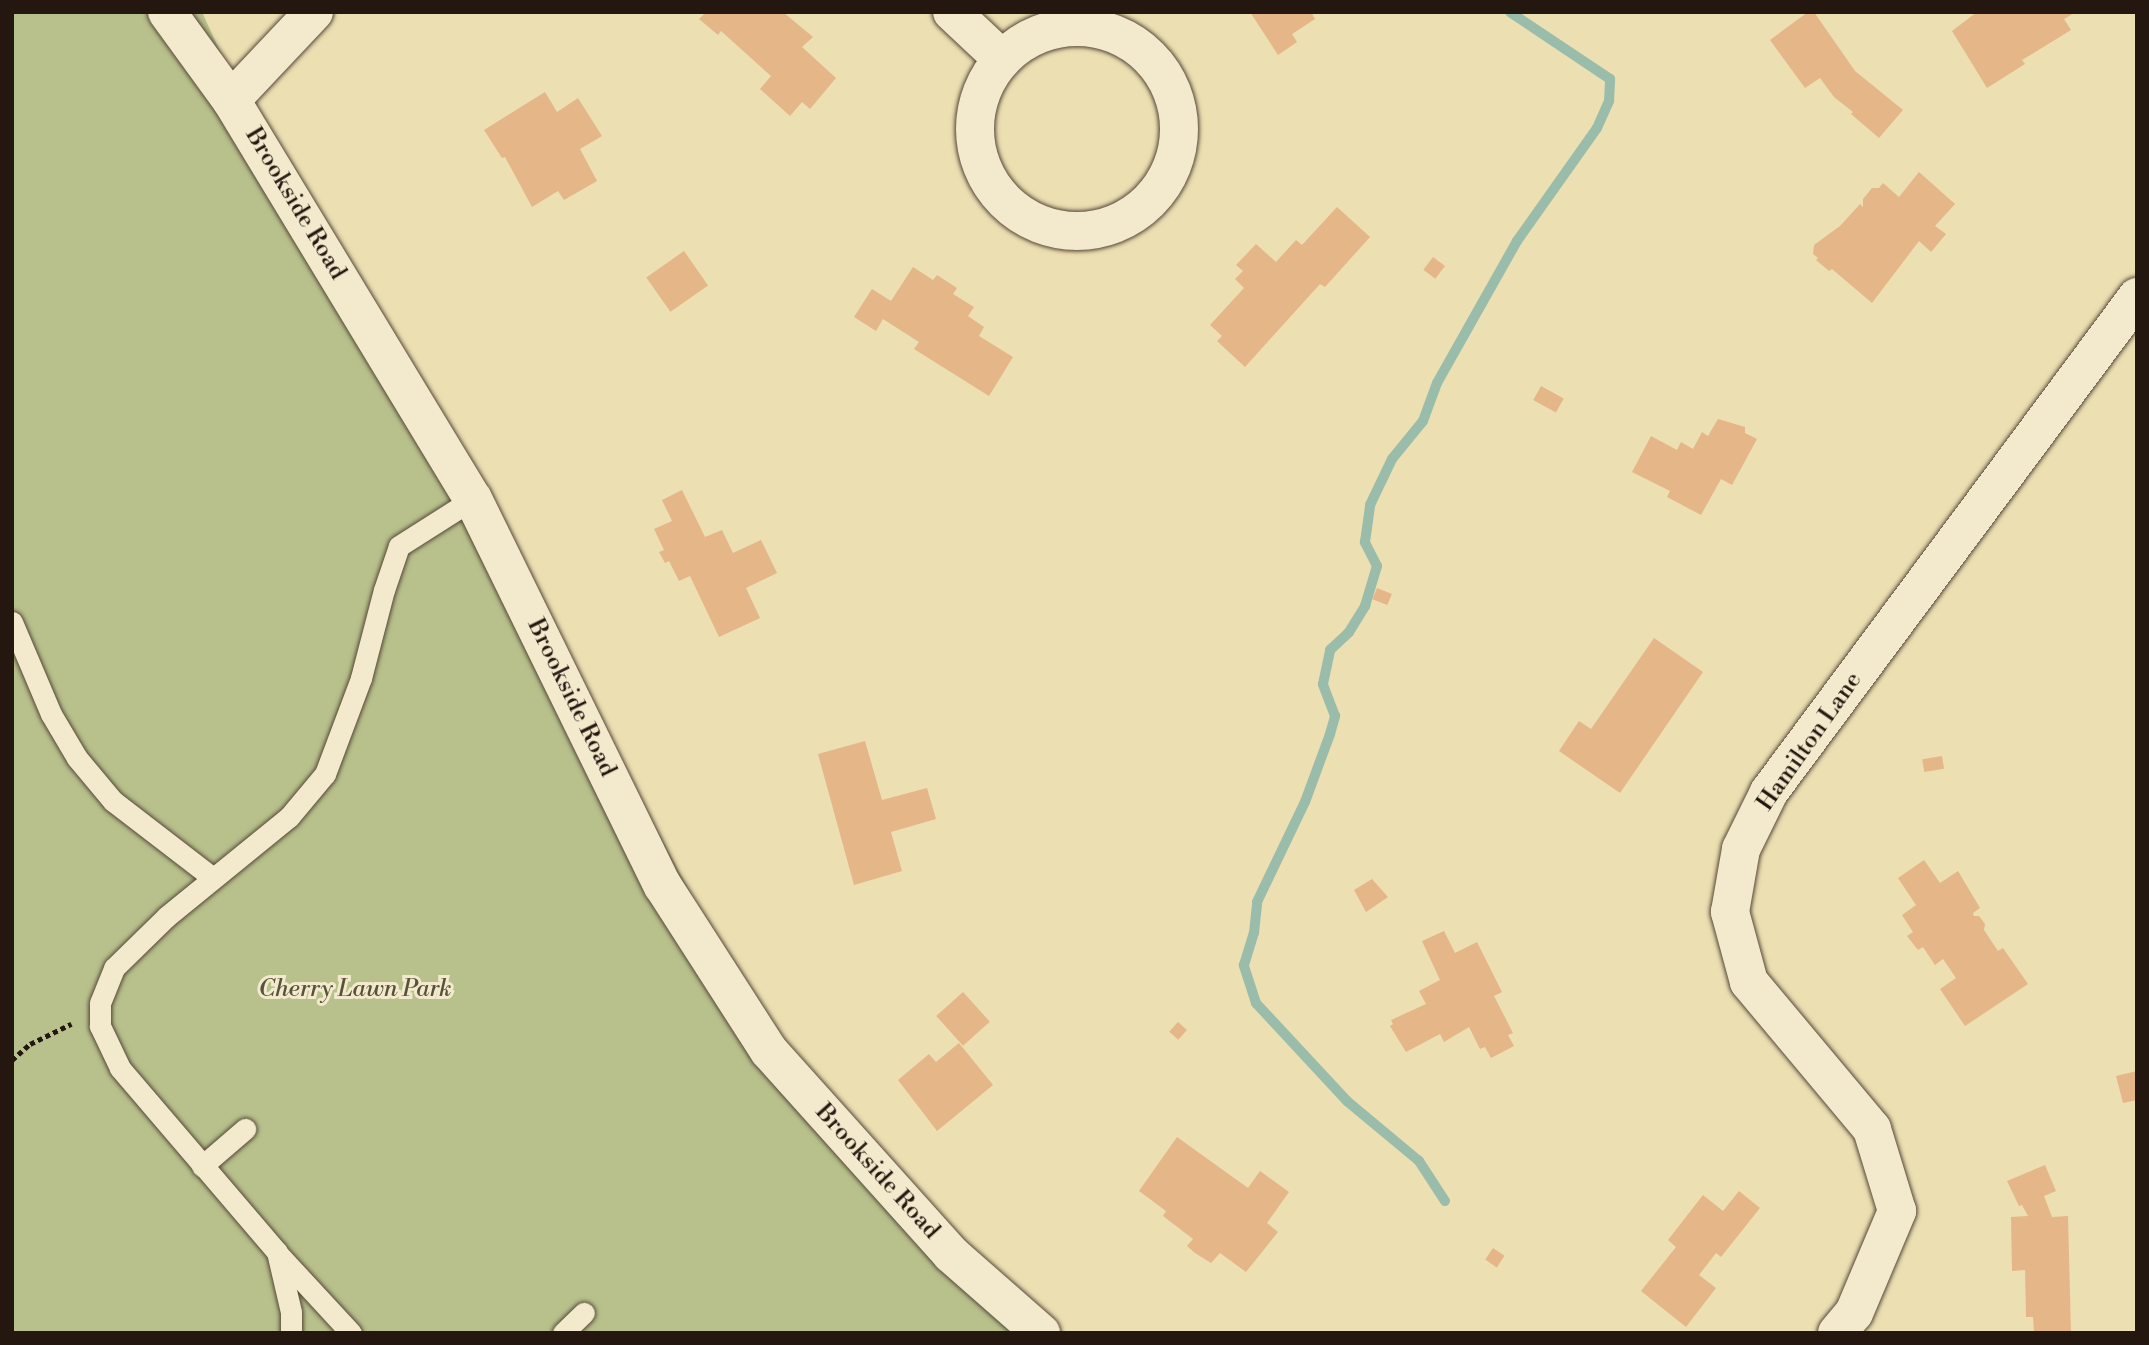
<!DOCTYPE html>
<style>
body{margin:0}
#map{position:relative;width:2149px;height:1345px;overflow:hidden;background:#ecdfb2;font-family:"Libre Bodoni",serif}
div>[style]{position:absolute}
.green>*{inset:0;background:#b8c18c}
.stream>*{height:10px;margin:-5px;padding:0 5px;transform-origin:5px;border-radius:5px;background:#99bdaa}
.building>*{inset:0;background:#e5b688;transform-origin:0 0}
.path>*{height:4.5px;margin-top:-2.25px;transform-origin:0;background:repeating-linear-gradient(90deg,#241710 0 5px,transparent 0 8.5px)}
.roads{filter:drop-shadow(0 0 2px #564938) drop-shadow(0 0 2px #564938)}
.service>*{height:21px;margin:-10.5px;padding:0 10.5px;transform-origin:10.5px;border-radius:10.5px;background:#f3eacd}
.minor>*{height:38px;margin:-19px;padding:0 19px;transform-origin:19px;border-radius:19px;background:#f3eacd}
.minor>.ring{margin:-19px;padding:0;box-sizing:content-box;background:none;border:38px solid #f3eacd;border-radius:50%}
span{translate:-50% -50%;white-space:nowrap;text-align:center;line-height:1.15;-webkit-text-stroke:6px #f3eacd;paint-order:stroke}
.street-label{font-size:24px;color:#241710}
.park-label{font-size:24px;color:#58523b;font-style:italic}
.frame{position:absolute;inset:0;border:14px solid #241710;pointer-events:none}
</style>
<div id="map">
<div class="green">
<i style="clip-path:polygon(12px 12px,202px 12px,223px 58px,265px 119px,472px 482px,707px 924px,823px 1111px,1043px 1333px,12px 1333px)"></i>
</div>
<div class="stream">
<i style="left:1445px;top:1201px;width:48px;rotate:-123deg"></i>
<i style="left:1419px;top:1161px;width:94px;rotate:-140.2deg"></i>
<i style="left:1347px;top:1101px;width:134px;rotate:-132.9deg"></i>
<i style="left:1256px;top:1003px;width:40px;rotate:-108deg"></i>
<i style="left:1244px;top:965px;width:34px;rotate:-73deg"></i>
<i style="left:1254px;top:933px;width:31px;rotate:-84deg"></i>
<i style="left:1257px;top:902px;width:111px;rotate:-64.4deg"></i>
<i style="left:1305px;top:802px;width:72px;rotate:-69.8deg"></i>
<i style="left:1330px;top:734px;width:19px;rotate:-74deg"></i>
<i style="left:1335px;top:716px;width:34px;rotate:-111deg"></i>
<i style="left:1323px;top:684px;width:35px;rotate:-78deg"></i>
<i style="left:1330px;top:650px;width:26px;rotate:-43deg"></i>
<i style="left:1349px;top:632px;width:31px;rotate:-58deg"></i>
<i style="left:1365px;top:606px;width:42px;rotate:-73.3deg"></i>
<i style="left:1377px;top:566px;width:27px;rotate:-117deg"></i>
<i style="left:1365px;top:542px;width:37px;rotate:-82deg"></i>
<i style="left:1370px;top:505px;width:51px;rotate:-64.4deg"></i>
<i style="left:1392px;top:459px;width:49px;rotate:-50.8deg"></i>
<i style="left:1423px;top:421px;width:40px;rotate:-69.8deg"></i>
<i style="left:1437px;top:383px;width:163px;rotate:-60.6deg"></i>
<i style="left:1517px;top:241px;width:138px;rotate:-54.7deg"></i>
<i style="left:1597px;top:128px;width:30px;rotate:-66deg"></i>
<i style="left:1609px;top:101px;width:22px;rotate:-87deg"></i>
<i style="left:1610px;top:79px;width:120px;rotate:-146.2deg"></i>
</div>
<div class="building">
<i style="clip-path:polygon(701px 12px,783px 12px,813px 37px,802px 47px,836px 78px,810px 109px,802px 102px,790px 116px,760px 89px,771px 76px,721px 31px,718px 35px,699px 19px,704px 14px)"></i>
<i style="clip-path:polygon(1250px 12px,1311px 12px,1315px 19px,1292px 34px,1297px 42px,1278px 55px)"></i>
<i style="clip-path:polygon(1808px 12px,1814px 12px,1855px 71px,1903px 110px,1879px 138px,1851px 114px,1853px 112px,1834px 97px,1820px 78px,1805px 88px,1770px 40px)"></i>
<i style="clip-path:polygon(1977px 12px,2076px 12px,2064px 19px,2071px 30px,2022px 60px,2025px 64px,1987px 88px,1952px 31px)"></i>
<i style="clip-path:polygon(545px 92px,557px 112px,578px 98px,602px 136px,580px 149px,597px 181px,564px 200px,558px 191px,532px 207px,505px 157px,502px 158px,484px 130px)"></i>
<i style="clip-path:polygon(1919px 172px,1955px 204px,1935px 226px,1946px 234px,1931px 252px,1919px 241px,1872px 303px,1832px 269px,1829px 271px,1816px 260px,1818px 258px,1813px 254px,1814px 245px,1840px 226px,1860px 204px,1863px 207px,1863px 199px,1872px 188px,1879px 188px,1883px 183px,1899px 197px)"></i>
<i style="clip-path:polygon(1337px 207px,1370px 237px,1325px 287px,1320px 284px,1245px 367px,1217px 341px,1222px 336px,1210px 325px,1244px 288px,1235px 279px,1243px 271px,1236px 265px,1256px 244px,1276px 262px,1296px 240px,1302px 245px)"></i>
<i style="left:684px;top:251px;width:42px;height:46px;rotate:55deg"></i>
<i style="left:1433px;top:257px;width:15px;height:16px;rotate:37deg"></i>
<i style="clip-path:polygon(913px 267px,933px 280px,937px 275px,957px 288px,953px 294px,974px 307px,968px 316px,984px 327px,979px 336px,1013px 357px,989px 396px,914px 349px,919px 342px,883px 319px,876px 331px,854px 317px,872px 289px,891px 301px)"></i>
<i style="left:1541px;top:386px;width:26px;height:16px;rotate:29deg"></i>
<i style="clip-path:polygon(1718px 419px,1745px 427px,1745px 433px,1757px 439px,1732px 485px,1721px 479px,1701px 515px,1667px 497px,1670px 491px,1632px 472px,1651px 436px,1677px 450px,1681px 442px,1693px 449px,1702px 432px,1708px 436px)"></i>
<i style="clip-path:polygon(682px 490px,705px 537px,722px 530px,733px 553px,761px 540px,777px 573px,746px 588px,760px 618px,719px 637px,690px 576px,679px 581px,669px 561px,665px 563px,659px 552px,664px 550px,654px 529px,672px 521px,662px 500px)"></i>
<i style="left:1377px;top:588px;width:16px;height:12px;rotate:22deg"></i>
<i style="clip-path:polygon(1654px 638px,1703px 672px,1620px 793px,1559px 751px,1579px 721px,1591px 729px)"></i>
<i style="clip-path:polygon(865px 741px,882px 800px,927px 788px,936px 819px,891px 832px,902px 871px,854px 885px,818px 754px)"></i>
<i style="left:1942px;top:756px;width:13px;height:20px;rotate:81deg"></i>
<i style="clip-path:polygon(1924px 860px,1940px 883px,1958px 871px,1980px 908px,1973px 913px,1974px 916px,1979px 916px,1985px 924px,1984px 930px,1998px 951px,2003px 948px,2028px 984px,1965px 1026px,1940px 989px,1956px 978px,1943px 959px,1935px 965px,1923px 947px,1918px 950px,1907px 936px,1913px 932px,1902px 915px,1916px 905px,1898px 878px)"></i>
<i style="clip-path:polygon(1372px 879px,1388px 897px,1366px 912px,1354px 890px)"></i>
<i style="clip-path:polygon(1444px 931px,1455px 953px,1477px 942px,1502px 992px,1494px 996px,1513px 1033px,1508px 1035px,1514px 1046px,1491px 1058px,1485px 1047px,1480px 1049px,1469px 1027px,1444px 1042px,1440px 1034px,1406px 1052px,1390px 1026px,1393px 1024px,1391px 1020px,1426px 1004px,1419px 991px,1440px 980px,1422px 941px)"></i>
<i style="left:963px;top:992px;width:40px;height:36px;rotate:48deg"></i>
<i style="left:1178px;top:1022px;width:12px;height:13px;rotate:42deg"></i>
<i style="clip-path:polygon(959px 1043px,993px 1085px,937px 1131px,898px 1080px,929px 1054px,936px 1062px)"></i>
<i style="clip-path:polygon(2137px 1071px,2137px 1100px,2123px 1103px,2116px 1076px)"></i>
<i style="clip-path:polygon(1177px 1137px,1248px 1188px,1260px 1171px,1289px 1192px,1267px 1223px,1278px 1232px,1246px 1272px,1220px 1253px,1211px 1263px,1195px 1253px,1187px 1246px,1193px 1239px,1163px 1216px,1166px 1211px,1139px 1191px)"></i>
<i style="clip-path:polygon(2045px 1165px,2056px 1191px,2044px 1196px,2052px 1217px,2068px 1216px,2071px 1333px,2034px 1333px,2033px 1317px,2026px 1317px,2025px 1270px,2012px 1271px,2011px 1217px,2028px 1216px,2022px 1205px,2019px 1206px,2007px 1181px)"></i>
<i style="clip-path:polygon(1739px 1191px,1760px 1208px,1721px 1257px,1716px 1253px,1699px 1275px,1716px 1288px,1686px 1327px,1641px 1291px,1676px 1247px,1668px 1240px,1703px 1195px,1723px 1211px)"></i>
<i style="left:1493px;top:1248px;width:14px;height:14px;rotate:34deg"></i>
</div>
<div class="path">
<i style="left:12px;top:1060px;width:24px;rotate:-42deg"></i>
<i style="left:30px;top:1044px;width:46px;rotate:-26deg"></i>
</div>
<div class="roads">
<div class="service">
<i style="left:12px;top:622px;width:100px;rotate:67deg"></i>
<i style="left:51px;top:714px;width:51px;rotate:59.4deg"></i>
<i style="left:77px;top:758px;width:56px;rotate:50.1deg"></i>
<i style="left:113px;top:801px;width:126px;rotate:37.6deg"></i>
<i style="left:202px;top:1166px;width:57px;rotate:-40.7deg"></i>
<i style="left:279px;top:1255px;width:106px;rotate:47.3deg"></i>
<i style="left:291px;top:1333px;width:21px;rotate:-90deg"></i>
<i style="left:291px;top:1312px;width:62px;rotate:-103.1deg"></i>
<i style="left:277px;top:1252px;width:242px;rotate:-130.5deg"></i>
<i style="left:120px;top:1068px;width:47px;rotate:-115.5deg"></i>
<i style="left:100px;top:1026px;width:23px;rotate:-90deg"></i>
<i style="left:100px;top:1003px;width:38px;rotate:-68deg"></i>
<i style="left:114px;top:968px;width:73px;rotate:-44.4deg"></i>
<i style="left:166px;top:917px;width:159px;rotate:-39.1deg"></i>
<i style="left:289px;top:817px;width:56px;rotate:-50.1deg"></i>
<i style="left:325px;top:774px;width:103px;rotate:-69.4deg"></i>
<i style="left:361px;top:678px;width:91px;rotate:-75.4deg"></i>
<i style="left:384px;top:590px;width:46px;rotate:-71.2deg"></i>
<i style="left:399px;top:546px;width:88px;rotate:-32.4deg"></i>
<i style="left:563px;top:1333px;width:29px;rotate:-44deg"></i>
</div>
<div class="minor">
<i style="left:167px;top:12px;width:109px;rotate:54deg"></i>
<i style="left:231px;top:100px;width:467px;rotate:58.8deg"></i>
<i style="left:473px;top:499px;width:431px;rotate:63.9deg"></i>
<i style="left:663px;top:886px;width:196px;rotate:57.3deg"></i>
<i style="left:769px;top:1051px;width:273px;rotate:48.1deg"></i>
<i style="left:951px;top:1254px;width:120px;rotate:41.3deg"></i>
<i style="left:952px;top:12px;width:69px;rotate:43.2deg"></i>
<i class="ring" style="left:975px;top:27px;width:166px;height:166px"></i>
<i style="left:231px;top:100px;width:121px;rotate:-46.7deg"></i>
<i style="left:1837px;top:1333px;width:26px;rotate:-50deg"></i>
<i style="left:1854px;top:1313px;width:111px;rotate:-67.1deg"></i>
<i style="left:1897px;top:1211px;width:86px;rotate:-107deg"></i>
<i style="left:1872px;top:1129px;width:192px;rotate:-129.9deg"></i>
<i style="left:1749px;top:982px;width:73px;rotate:-105.2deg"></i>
<i style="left:1730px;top:912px;width:64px;rotate:-80.1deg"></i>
<i style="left:1741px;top:849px;width:64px;rotate:-63.8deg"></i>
<i style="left:1769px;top:792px;width:617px;rotate:-53.37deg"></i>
</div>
</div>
<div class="street-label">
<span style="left:295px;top:204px;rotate:59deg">Brookside Road</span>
<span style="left:571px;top:698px;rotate:64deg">Brookside Road</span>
<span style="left:1810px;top:742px;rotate:-55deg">Hamilton Lane</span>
<span style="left:877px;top:1172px;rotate:48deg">Brookside Road</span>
</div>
<div class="park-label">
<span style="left:355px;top:990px">Cherry Lawn Park</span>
</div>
<div class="frame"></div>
</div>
